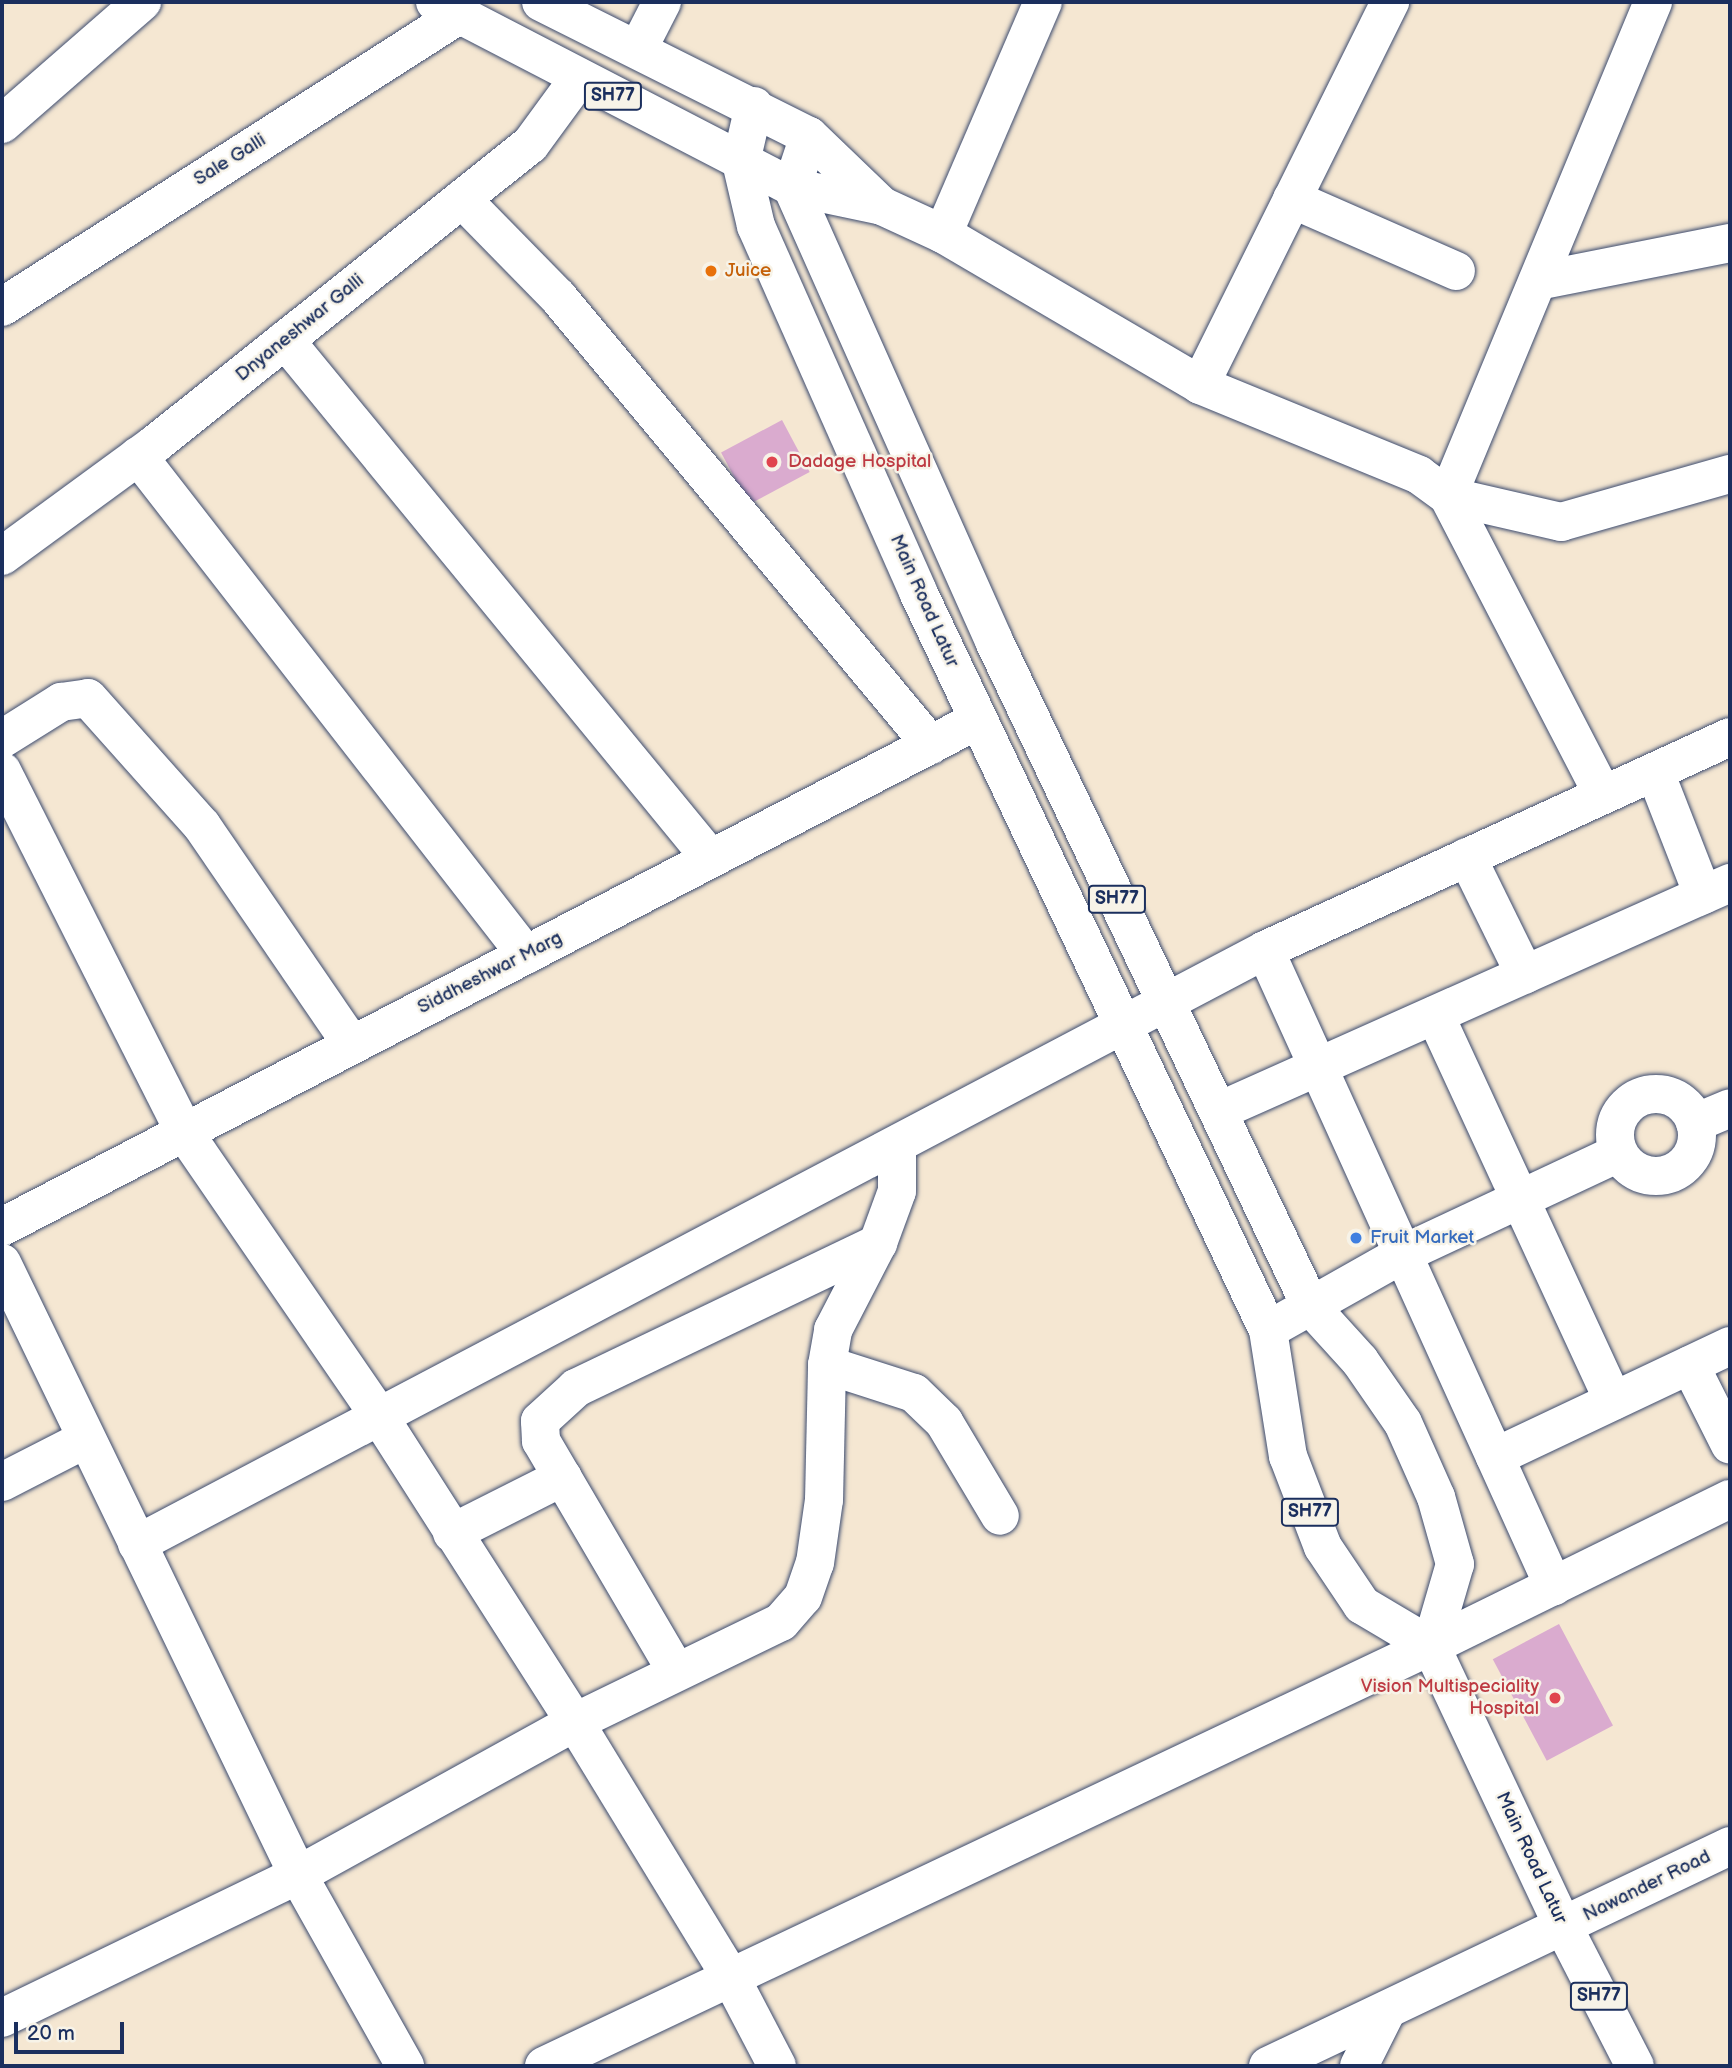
<!DOCTYPE html>
<style>
body{margin:0}
#map{position:relative;width:1732px;height:2068px;overflow:hidden;background:#f5e7d2;font-family:"Balsamiq Sans",sans-serif}
div>[style]{position:absolute}
.building>*{inset:0;background:#daabcf;transform-origin:0 0}
.roads{filter:drop-shadow(0 0 2px #3c4b6f) drop-shadow(0 0 2px #3c4b6f)}
.minor>*{height:38px;margin:-19px;padding:0 19px;transform-origin:19px;border-radius:19px;background:#fff}
.minor>.ring{margin:-19px;padding:0;box-sizing:content-box;background:none;border:38px solid #fff;border-radius:50%}
.major>*{height:38px;margin:-19px;padding:0 19px;transform-origin:19px;border-radius:19px;background:#fff}
.dots>*{width:19px;height:19px;translate:-50% -50%;box-sizing:border-box;border:4px solid #f7f3e8;border-radius:50%}
span{translate:-50% -50%;white-space:nowrap;text-align:center;line-height:1.15;-webkit-text-stroke:5px #f7f3e8;paint-order:stroke}
.shield-label span{padding:2px 5px;background:#f7f3e8;border:2px solid;border-radius:5px;-webkit-text-stroke-width:0}
.shield-label{font-size:18px;color:#1b2f5e;font-weight:700}
.street-label{font-size:19px;color:#1b2f5e}
.food-label{font-size:19px;color:#c56008}
.left{translate:0 -50%;text-align:left}
.health-label{font-size:19px;color:#be3a42}
.right{translate:-100% -50%;text-align:right}
.shop-label{font-size:19px;color:#366cbe}
.frame{position:absolute;inset:0;border:4px solid #1b2f5e;pointer-events:none}
.scale{position:absolute;left:14px;top:2022px;width:110px;height:32px;box-sizing:border-box;border:4px solid #1b2f5e;border-top:0;padding-left:9px;font-size:21px;line-height:24px;white-space:nowrap;color:#1b2f5e;-webkit-text-stroke:5px #f7f3e8;paint-order:stroke}
</style>
<div id="map">
<div class="building">
<i style="left:782px;top:420px;width:59px;height:69px;rotate:62deg"></i>
<i style="left:1559px;top:1624px;width:115px;height:75px;rotate:62deg"></i>
</div>
<div class="roads">
<div class="minor">
<i style="left:638px;top:49px;width:53px;rotate:-62.9deg"></i>
<i style="left:2px;top:124px;width:186px;rotate:-41.1deg"></i>
<i style="left:462px;top:199px;width:137px;rotate:45.6deg"></i>
<i style="left:558px;top:297px;width:583px;rotate:50.22deg"></i>
<i style="left:1292px;top:199px;width:179px;rotate:23.7deg"></i>
<i style="left:943px;top:234px;width:253px;rotate:-66.7deg"></i>
<i style="left:1538px;top:281px;width:196px;rotate:-11.2deg"></i>
<i style="left:2px;top:307px;width:542px;rotate:-32.58deg"></i>
<i style="left:285px;top:340px;width:671px;rotate:50.62deg"></i>
<i style="left:1200px;top:385px;width:428px;rotate:-63.6deg"></i>
<i style="left:138px;top:456px;width:632px;rotate:52.13deg"></i>
<i style="left:2px;top:556px;width:190px;rotate:-36.2deg"></i>
<i style="left:155px;top:444px;width:480px;rotate:-38.6deg"></i>
<i style="left:530px;top:145px;width:83px;rotate:-53.8deg"></i>
<i style="left:2px;top:739px;width:70px;rotate:-32.1deg"></i>
<i style="left:61px;top:702px;width:27px;rotate:-8deg"></i>
<i style="left:88px;top:698px;width:171px;rotate:48.3deg"></i>
<i style="left:202px;top:826px;width:265px;rotate:55.6deg"></i>
<i style="left:2px;top:771px;width:404px;rotate:63.2deg"></i>
<i style="left:184px;top:1132px;width:345px;rotate:55.5deg"></i>
<i style="left:379px;top:1416px;width:363px;rotate:57.4deg"></i>
<i style="left:575px;top:1722px;width:300px;rotate:58.6deg"></i>
<i style="left:731px;top:1978px;width:99px;rotate:62.4deg"></i>
<i style="left:1655px;top:772px;width:132px;rotate:68.7deg"></i>
<i style="left:1603px;top:795px;width:337px;rotate:-117.4deg"></i>
<i style="left:1448px;top:496px;width:535px;rotate:-67.46deg"></i>
<i style="left:1467px;top:857px;width:131px;rotate:63.8deg"></i>
<i style="left:1265px;top:950px;width:699px;rotate:65.6deg"></i>
<i style="left:1435px;top:1015px;width:425px;rotate:65.2deg"></i>
<i class="ring" style="left:1615px;top:1094px;width:44px;height:44px"></i>
<i style="left:1219px;top:1111px;width:560px;rotate:-24.05deg"></i>
<i style="left:1695px;top:1123px;width:38px;rotate:-23deg"></i>
<i style="left:2px;top:1227px;width:1100px;rotate:-27.45deg"></i>
<i style="left:2px;top:1263px;width:680px;rotate:64.19deg"></i>
<i style="left:298px;top:1875px;width:219px;rotate:60.7deg"></i>
<i style="left:1268px;top:1330px;width:155px;rotate:-29.4deg"></i>
<i style="left:1403px;top:1254px;width:238px;rotate:-25.1deg"></i>
<i style="left:827px;top:1365px;width:91px;rotate:17.8deg"></i>
<i style="left:914px;top:1393px;width:42px;rotate:44deg"></i>
<i style="left:944px;top:1422px;width:109px;rotate:59.2deg"></i>
<i style="left:1690px;top:1365px;width:89px;rotate:63.4deg"></i>
<i style="left:1495px;top:1457px;width:260px;rotate:-25.3deg"></i>
<i style="left:2px;top:1482px;width:94px;rotate:-27.1deg"></i>
<i style="left:452px;top:1533px;width:124px;rotate:-26.8deg"></i>
<i style="left:137px;top:1544px;width:1275px;rotate:-27.77deg"></i>
<i style="left:1265px;top:950px;width:511px;rotate:-24.61deg"></i>
<i style="left:676px;top:1671px;width:267px;rotate:-120.4deg"></i>
<i style="left:541px;top:1441px;width:20px;rotate:-93deg"></i>
<i style="left:540px;top:1421px;width:49px;rotate:-42.5deg"></i>
<i style="left:576px;top:1388px;width:335px;rotate:-25.6deg"></i>
<i style="left:2px;top:2018px;width:329px;rotate:-25.8deg"></i>
<i style="left:298px;top:1875px;width:316px;rotate:-28.9deg"></i>
<i style="left:575px;top:1722px;width:229px;rotate:-25.9deg"></i>
<i style="left:781px;top:1622px;width:33px;rotate:-49deg"></i>
<i style="left:803px;top:1597px;width:36px;rotate:-71deg"></i>
<i style="left:815px;top:1563px;width:64px;rotate:-81.9deg"></i>
<i style="left:824px;top:1500px;width:135px;rotate:-88.7deg"></i>
<i style="left:827px;top:1365px;width:36px;rotate:-80deg"></i>
<i style="left:833px;top:1330px;width:98px;rotate:-62.7deg"></i>
<i style="left:878px;top:1243px;width:55px;rotate:-69.9deg"></i>
<i style="left:897px;top:1191px;width:46px;rotate:-90deg"></i>
<i style="left:544px;top:2066px;width:981px;rotate:-25.34deg"></i>
<i style="left:1431px;top:1646px;width:333px;rotate:-26.2deg"></i>
<i style="left:1268px;top:2066px;width:512px;rotate:-25.46deg"></i>
<i style="left:1359px;top:2066px;width:63px;rotate:-63.4deg"></i>
</div>
<div class="major">
<i style="left:435px;top:2px;width:402px;rotate:27.4deg"></i>
<i style="left:792px;top:187px;width:92px;rotate:11.9deg"></i>
<i style="left:882px;top:206px;width:67px;rotate:24.7deg"></i>
<i style="left:943px;top:234px;width:298px;rotate:30.4deg"></i>
<i style="left:1200px;top:385px;width:237px;rotate:22.3deg"></i>
<i style="left:1419px;top:475px;width:36px;rotate:36deg"></i>
<i style="left:1448px;top:496px;width:116px;rotate:13deg"></i>
<i style="left:1561px;top:522px;width:176px;rotate:-15.9deg"></i>
<i style="left:541px;top:2px;width:300px;rotate:26.6deg"></i>
<i style="left:809px;top:136px;width:101px;rotate:43.8deg"></i>
<i style="left:754px;top:106px;width:57px;rotate:103.1deg"></i>
<i style="left:741px;top:162px;width:66px;rotate:76.8deg"></i>
<i style="left:756px;top:226px;width:400px;rotate:66.1deg"></i>
<i style="left:918px;top:592px;width:817px;rotate:64.63deg"></i>
<i style="left:1268px;top:1330px;width:128px;rotate:81deg"></i>
<i style="left:1288px;top:1456px;width:97px;rotate:69deg"></i>
<i style="left:1323px;top:1547px;width:70px;rotate:56.1deg"></i>
<i style="left:1362px;top:1605px;width:80px;rotate:30.7deg"></i>
<i style="left:809px;top:136px;width:54px;rotate:108.4deg"></i>
<i style="left:792px;top:187px;width:497px;rotate:66deg"></i>
<i style="left:994px;top:641px;width:738px;rotate:64.55deg"></i>
<i style="left:1311px;top:1307px;width:73px;rotate:47.8deg"></i>
<i style="left:1360px;top:1361px;width:75px;rotate:55.3deg"></i>
<i style="left:1403px;top:1423px;width:81px;rotate:66deg"></i>
<i style="left:1436px;top:1497px;width:70px;rotate:74.2deg"></i>
<i style="left:1455px;top:1564px;width:85px;rotate:106.3deg"></i>
<i style="left:1431px;top:1646px;width:310px;rotate:64.8deg"></i>
<i style="left:1563px;top:1926px;width:157px;rotate:62.8deg"></i>
</div>
</div>
<div class="dots">
<i style="left:711px;top:271px;background:#e8710a"></i>
<i style="left:772px;top:462px;background:#e0444e"></i>
<i style="left:1356px;top:1238px;background:#3f7fe0"></i>
<i style="left:1555px;top:1698px;background:#e0444e"></i>
</div>
<div class="shield-label">
<span style="left:613px;top:96px">SH77</span>
<span style="left:1117px;top:899px">SH77</span>
<span style="left:1310px;top:1512px">SH77</span>
<span style="left:1599px;top:1996px">SH77</span>
</div>
<div class="street-label">
<span style="left:230px;top:160px;rotate:-32deg">Sale Galli</span>
<span style="left:300px;top:328px;rotate:-39deg">Dnyaneshwar Galli</span>
<span style="left:924px;top:601px;rotate:66deg">Main Road Latur</span>
<span style="left:490px;top:973px;rotate:-27deg">Siddheshwar Marg</span>
<span style="left:1531px;top:1858px;rotate:65deg">Main Road Latur</span>
<span style="left:1647px;top:1886px;rotate:-26deg">Nawander Road</span>
</div>
<div class="food-label">
<span class="left" style="left:725px;top:271px">Juice</span>
</div>
<div class="health-label">
<span class="left" style="left:788px;top:462px">Dadage Hospital</span>
<span class="right" style="left:1539px;top:1698px">Vision Multispeciality<br>Hospital</span>
</div>
<div class="shop-label">
<span class="left" style="left:1370px;top:1238px">Fruit Market</span>
</div>
<div class="frame"></div>
<div class="scale">20 m</div>
</div>
